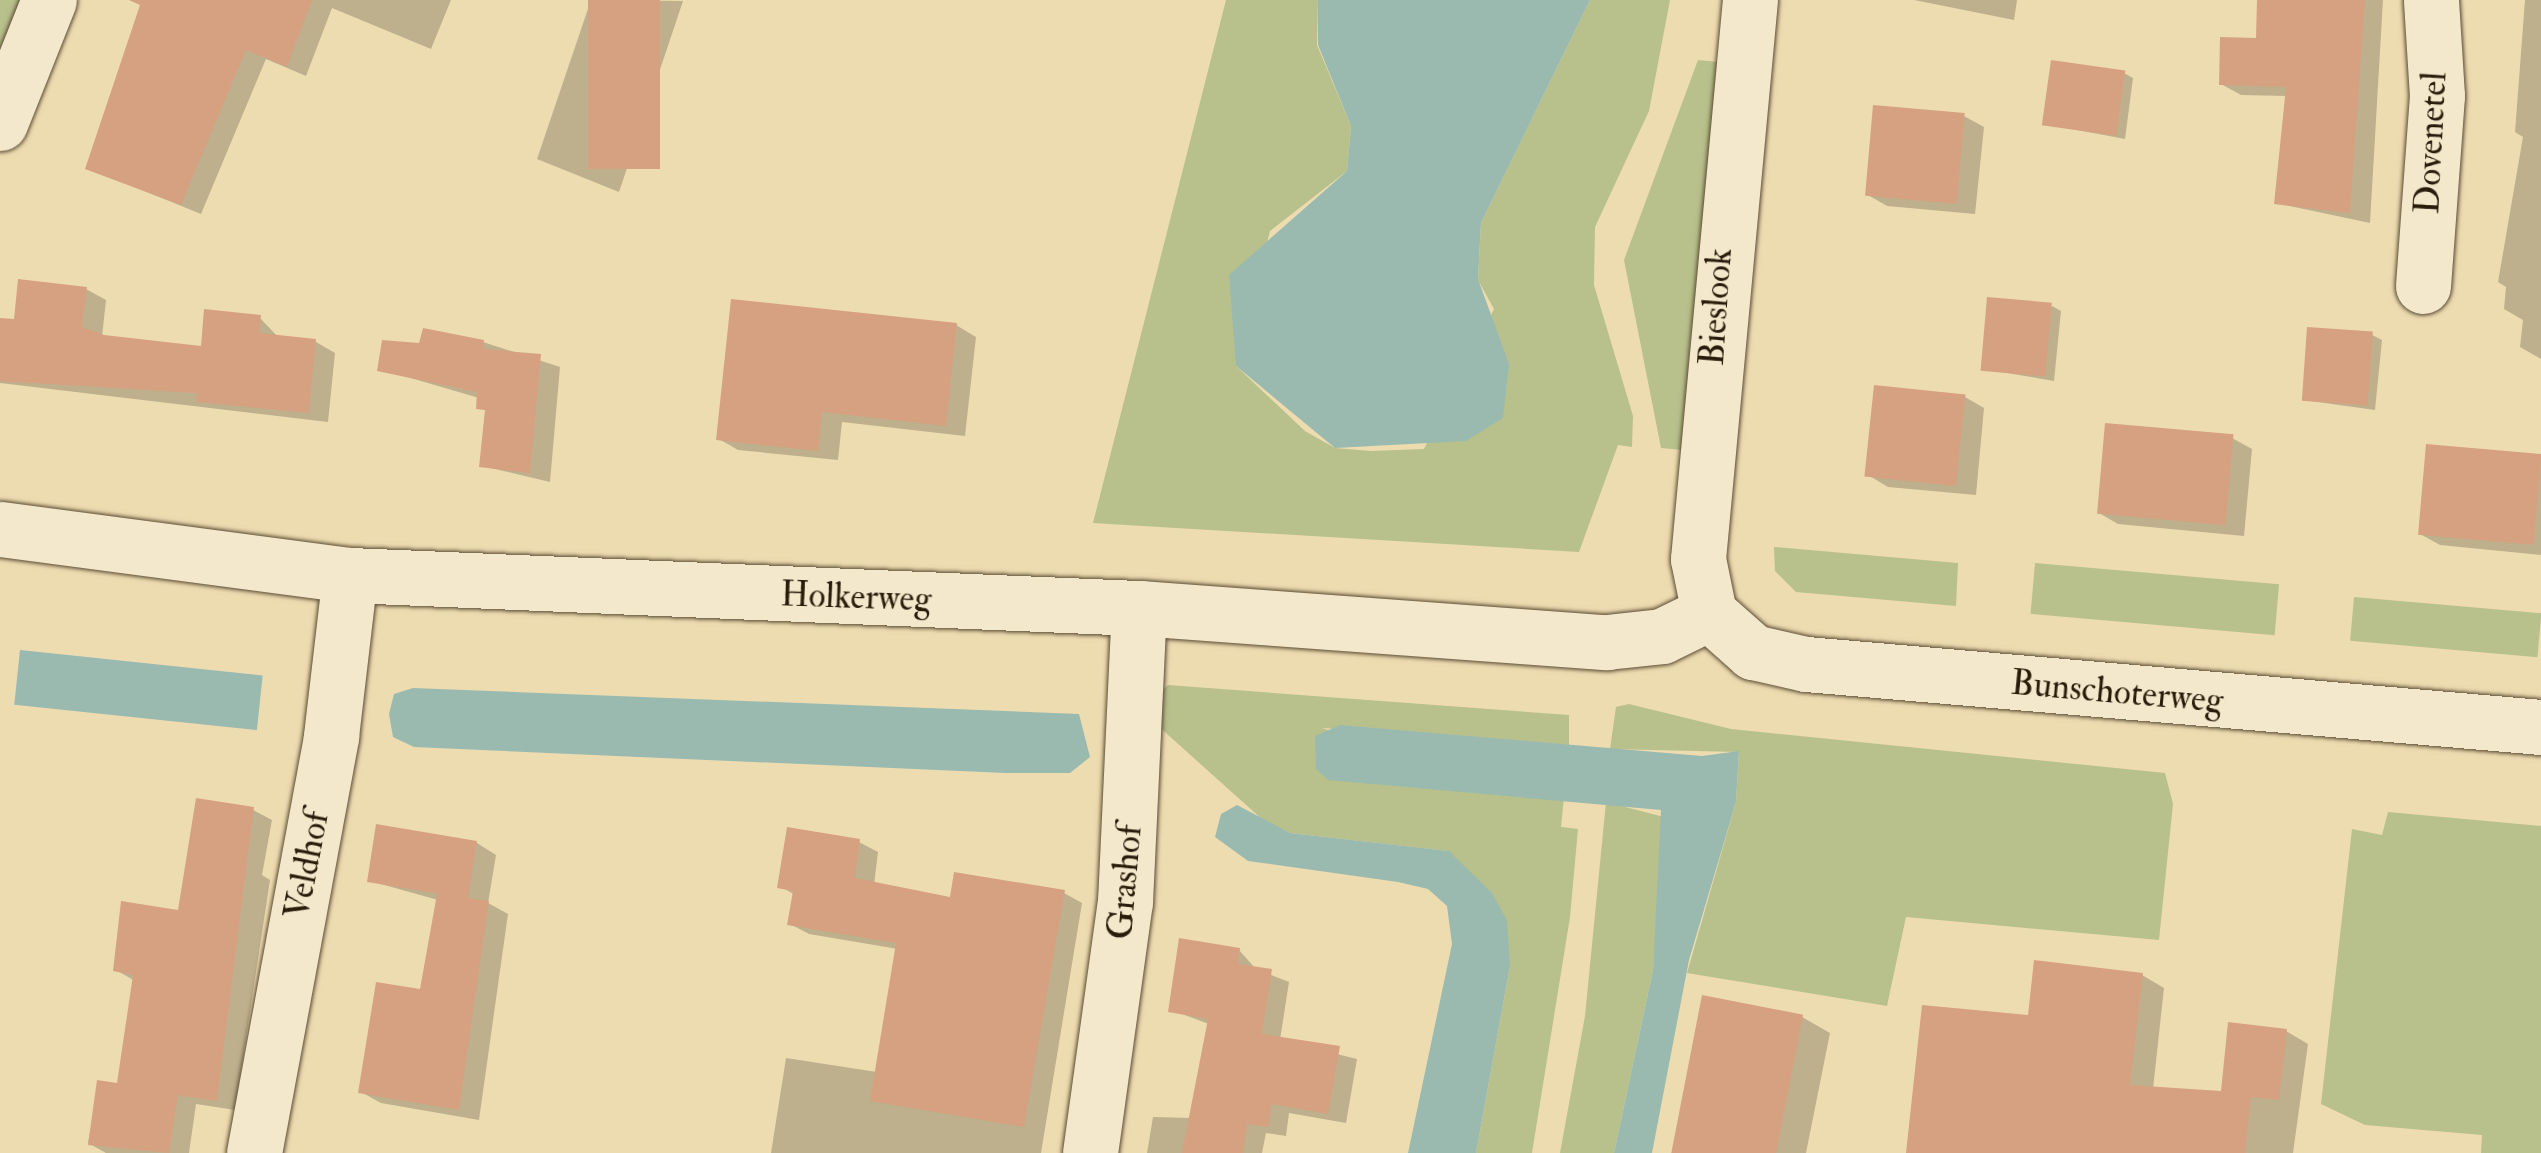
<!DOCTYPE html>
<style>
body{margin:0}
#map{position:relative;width:2541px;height:1153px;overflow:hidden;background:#eedcb1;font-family:"IM FELL Double Pica",serif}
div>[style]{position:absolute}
.green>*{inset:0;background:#b8c08c;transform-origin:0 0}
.water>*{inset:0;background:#9abab0;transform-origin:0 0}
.shadow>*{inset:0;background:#0003}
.building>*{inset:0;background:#d6a180;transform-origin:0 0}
.roads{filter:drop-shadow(0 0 2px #5b4c34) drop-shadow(0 0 2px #5b4c34)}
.street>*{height:55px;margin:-27.5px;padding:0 27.5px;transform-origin:27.5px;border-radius:27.5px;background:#f4e8cc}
.secondary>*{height:55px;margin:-27.5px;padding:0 27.5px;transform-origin:27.5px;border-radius:27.5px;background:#f4e8cc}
span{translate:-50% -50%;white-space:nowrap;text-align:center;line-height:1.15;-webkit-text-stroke:10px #f4e8cc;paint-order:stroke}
.street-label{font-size:35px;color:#2a1c0a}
</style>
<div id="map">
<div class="green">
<i style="clip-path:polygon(0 0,23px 0,0 56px)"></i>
<i style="clip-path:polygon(1226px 0,1318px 0,1317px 45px,1351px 126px,1347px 171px,1270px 231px,1236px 366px,1305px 431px,1335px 448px,1371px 451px,1424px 449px,1494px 309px,1478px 280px,1481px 223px,1590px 0,1670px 0,1649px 111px,1595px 227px,1594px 285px,1633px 416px,1632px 447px,1618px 445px,1579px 552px,1093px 523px)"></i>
<i style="clip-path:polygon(1698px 60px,1718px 62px,1682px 450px,1661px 448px,1624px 260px)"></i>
<i style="clip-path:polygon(1774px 547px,1958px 563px,1956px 606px,1796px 592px,1775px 571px)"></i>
<i style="left:2035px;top:563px;width:245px;height:51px;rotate:5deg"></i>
<i style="left:2354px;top:597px;width:188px;height:44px;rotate:5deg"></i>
<i style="clip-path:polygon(1168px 685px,1569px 715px,1569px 745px,1322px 728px,1516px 793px,1564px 797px,1561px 827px,1578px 829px,1570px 917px,1532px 1153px,1476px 1153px,1510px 966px,1448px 851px,1290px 833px,1264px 821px,1157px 725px,1158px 694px)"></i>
<i style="clip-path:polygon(1629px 704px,1731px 729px,2165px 773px,2173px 804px,2159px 940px,1906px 917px,1887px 1006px,1687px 973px,1736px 802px,1739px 752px,1610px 749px,1616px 707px)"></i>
<i style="clip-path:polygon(1606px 802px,1664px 817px,1653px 970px,1614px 1153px,1560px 1153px,1585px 1016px)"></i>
<i style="clip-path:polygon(2388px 812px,2541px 826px,2541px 1153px,2481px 1153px,2482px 1135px,2365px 1125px,2321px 1104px,2352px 829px,2382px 835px)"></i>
</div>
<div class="water">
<i style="clip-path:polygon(1318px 0,1590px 0,1481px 223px,1478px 279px,1509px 364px,1503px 418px,1466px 441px,1335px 448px,1236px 366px,1229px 275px,1347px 171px,1351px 126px,1318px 45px)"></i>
<i style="left:20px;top:650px;width:244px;height:55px;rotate:6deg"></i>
<i style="clip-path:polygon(413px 688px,1079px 714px,1090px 757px,1070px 773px,1005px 773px,414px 747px,393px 737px,389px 714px,394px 694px)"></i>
<i style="clip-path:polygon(1340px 725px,1702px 756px,1739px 751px,1736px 802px,1689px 960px,1652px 1153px,1614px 1153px,1653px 970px,1661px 810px,1328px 780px,1316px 769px,1315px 736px)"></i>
<i style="clip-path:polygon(1237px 805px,1290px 833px,1449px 851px,1492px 893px,1507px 920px,1510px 966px,1476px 1153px,1408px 1153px,1452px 944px,1447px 906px,1428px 889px,1398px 882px,1248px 861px,1215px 837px,1221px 814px)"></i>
</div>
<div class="shadow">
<i style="clip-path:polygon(148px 0,451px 0,431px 49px,332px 8px,306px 76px,266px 59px,201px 214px,88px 168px)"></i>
<i style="clip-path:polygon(591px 0,683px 1px,619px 192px,537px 159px)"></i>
<i style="clip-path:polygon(1914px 0,2017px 0,2014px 20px)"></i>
<i style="clip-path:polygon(2260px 0,2383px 0,2370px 223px,2276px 203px,2287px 96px,2241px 95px,2221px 84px,2258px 41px)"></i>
<i style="clip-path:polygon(2525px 0,2541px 0,2541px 359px,2520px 347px,2523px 320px,2504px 309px,2506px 287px,2498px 282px,2523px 137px,2515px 132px)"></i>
<i style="clip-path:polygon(2124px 73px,2133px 78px,2125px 139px,2045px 124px)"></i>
<i style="clip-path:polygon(1964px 116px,1984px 127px,1975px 214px,1887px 206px,1868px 195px)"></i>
<i style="clip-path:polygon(86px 289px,106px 300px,102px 337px,203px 349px,260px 318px,279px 338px,316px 342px,335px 353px,328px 422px,0 383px,0 320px,16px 322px)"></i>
<i style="clip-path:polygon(2052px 306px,2061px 311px,2054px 381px,1983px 369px)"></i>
<i style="clip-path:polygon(956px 325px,976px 337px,965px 436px,842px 422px,838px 460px,738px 450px,719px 439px)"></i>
<i style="clip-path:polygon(2372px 335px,2382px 340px,2375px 410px,2303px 400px)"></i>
<i style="clip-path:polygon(483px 342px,560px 367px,550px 482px,482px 466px,487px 413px,479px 398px,380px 369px,421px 346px)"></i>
<i style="clip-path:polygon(1965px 397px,1984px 408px,1976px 495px,1888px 487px,1868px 475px)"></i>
<i style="clip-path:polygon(2232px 438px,2252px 449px,2244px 536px,2118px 524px,2099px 513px)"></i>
<i style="clip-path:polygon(2541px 458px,2541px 555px,2440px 545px,2420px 534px)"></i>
<i style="clip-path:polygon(253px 810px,272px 820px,262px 875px,270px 880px,235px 1110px,196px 1104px,189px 1153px,106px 1153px,88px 1143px,99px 1083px,119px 1086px,135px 981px,116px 970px,180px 913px)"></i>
<i style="clip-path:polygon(859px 842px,878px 852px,874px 885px,952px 900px,1064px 893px,1082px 903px,1041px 1153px,771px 1153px,786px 1058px,877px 1072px,898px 949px,809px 934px,790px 924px,795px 895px,780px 886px)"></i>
<i style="clip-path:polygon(477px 843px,496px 855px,488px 903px,508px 914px,479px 1120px,381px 1103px,361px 1092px,422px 992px,438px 900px,370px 881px)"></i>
<i style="clip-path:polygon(1239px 950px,1256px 969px,1289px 982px,1280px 1040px,1357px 1059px,1346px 1123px,1289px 1113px,1286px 1136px,1266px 1133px,1262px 1153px,1147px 1153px,1153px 1117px,1192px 1118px,1209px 1024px,1171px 1010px)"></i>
<i style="clip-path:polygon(2142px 975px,2164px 988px,2153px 1089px,2223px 1094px,2286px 1031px,2308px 1044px,2293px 1153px,1909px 1153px,2030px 1018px)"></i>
<i style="clip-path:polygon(1802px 1017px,1830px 1033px,1806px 1153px,1674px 1153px)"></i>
</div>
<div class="building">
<i style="clip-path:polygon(129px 0,312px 0,287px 67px,246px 50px,181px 205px,85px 169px,140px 5px)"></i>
<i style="left:588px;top:0;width:72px;height:169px"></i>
<i style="clip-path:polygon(2257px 0,2365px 0,2350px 213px,2274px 204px,2286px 87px,2219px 85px,2220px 37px,2256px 38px)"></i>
<i style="left:2051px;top:60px;width:75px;height:66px;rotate:8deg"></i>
<i style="left:1873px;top:105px;width:92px;height:91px;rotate:5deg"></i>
<i style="clip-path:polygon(18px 279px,87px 287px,82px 327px,104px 335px,201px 346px,204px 309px,261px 315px,259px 333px,316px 339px,309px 413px,196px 402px,197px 393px,0 381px,0 318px,14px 319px)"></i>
<i style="left:1987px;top:297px;width:65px;height:74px;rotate:5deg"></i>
<i style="clip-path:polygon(731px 299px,957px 323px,946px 426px,822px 412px,818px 451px,716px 440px)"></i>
<i style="left:2307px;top:327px;width:66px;height:74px;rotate:4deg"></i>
<i style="clip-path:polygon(423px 328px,484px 340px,483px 349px,541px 354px,530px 473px,479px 467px,485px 410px,476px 409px,477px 392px,377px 371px,382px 340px,419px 343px)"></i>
<i style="left:1874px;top:385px;width:92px;height:92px;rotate:6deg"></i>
<i style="left:2105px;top:423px;width:129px;height:91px;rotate:5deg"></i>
<i style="left:2426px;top:444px;width:116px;height:91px;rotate:5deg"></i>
<i style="clip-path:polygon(196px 798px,254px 807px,217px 1101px,178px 1095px,169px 1153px,88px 1145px,97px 1080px,117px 1083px,133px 975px,113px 971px,121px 901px,178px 910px)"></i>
<i style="clip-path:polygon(376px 824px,477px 841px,468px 898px,489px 901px,459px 1110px,358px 1093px,376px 982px,420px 989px,437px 894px,446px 895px,367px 882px)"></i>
<i style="clip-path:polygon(787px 827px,860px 839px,855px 878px,950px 897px,954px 872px,1065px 890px,1024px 1127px,870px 1101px,896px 943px,787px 925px,793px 891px,777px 888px)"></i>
<i style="clip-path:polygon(1179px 938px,1240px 948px,1238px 964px,1272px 969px,1262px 1034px,1340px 1046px,1328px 1114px,1272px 1104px,1268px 1127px,1247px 1124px,1243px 1153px,1182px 1153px,1208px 1019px,1168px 1012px)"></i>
<i style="clip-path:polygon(2034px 960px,2143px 973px,2130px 1085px,2221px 1091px,2228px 1022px,2287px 1029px,2279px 1100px,2251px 1097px,2245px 1153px,1906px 1153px,1922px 1005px,2028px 1015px)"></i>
<i style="left:1702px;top:995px;width:103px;height:161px;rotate:11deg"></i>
</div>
<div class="roads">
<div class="street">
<i style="left:0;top:123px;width:132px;rotate:-68.3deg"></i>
<i style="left:2423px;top:286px;width:191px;rotate:-85.8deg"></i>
<i style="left:2437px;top:96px;width:96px;rotate:-93.6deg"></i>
<i style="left:1709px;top:613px;width:55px;rotate:-101.5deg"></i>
<i style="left:1698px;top:559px;width:561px;rotate:-84.69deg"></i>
<i style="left:254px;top:1153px;width:424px;rotate:-79.5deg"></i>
<i style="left:331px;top:736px;width:162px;rotate:-83.3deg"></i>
<i style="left:1090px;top:1153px;width:253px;rotate:-82.1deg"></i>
<i style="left:1125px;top:902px;width:294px;rotate:-87.3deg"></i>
</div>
<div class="secondary">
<i style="left:0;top:529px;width:353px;rotate:7.5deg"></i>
<i style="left:350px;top:575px;width:790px;rotate:2.4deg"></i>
<i style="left:1139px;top:608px;width:469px;rotate:4.2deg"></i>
<i style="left:1607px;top:642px;width:55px;rotate:-6.2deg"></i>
<i style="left:1662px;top:636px;width:52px;rotate:-26.1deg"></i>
<i style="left:1709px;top:613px;width:59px;rotate:41.6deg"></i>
<i style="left:1753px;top:652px;width:54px;rotate:12.8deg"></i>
<i style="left:1806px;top:664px;width:738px;rotate:4.9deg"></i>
</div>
</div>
<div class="street-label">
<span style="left:2431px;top:143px;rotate:-87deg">Dovenetel</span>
<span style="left:1716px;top:307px;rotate:-86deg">Bieslook</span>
<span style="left:856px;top:597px;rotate:2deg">Holkerweg</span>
<span style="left:2117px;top:692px;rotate:5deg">Bunschoterweg</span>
<span style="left:307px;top:865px;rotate:-79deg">Veldhof</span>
<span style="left:1125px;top:882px;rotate:-85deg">Grashof</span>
</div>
</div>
